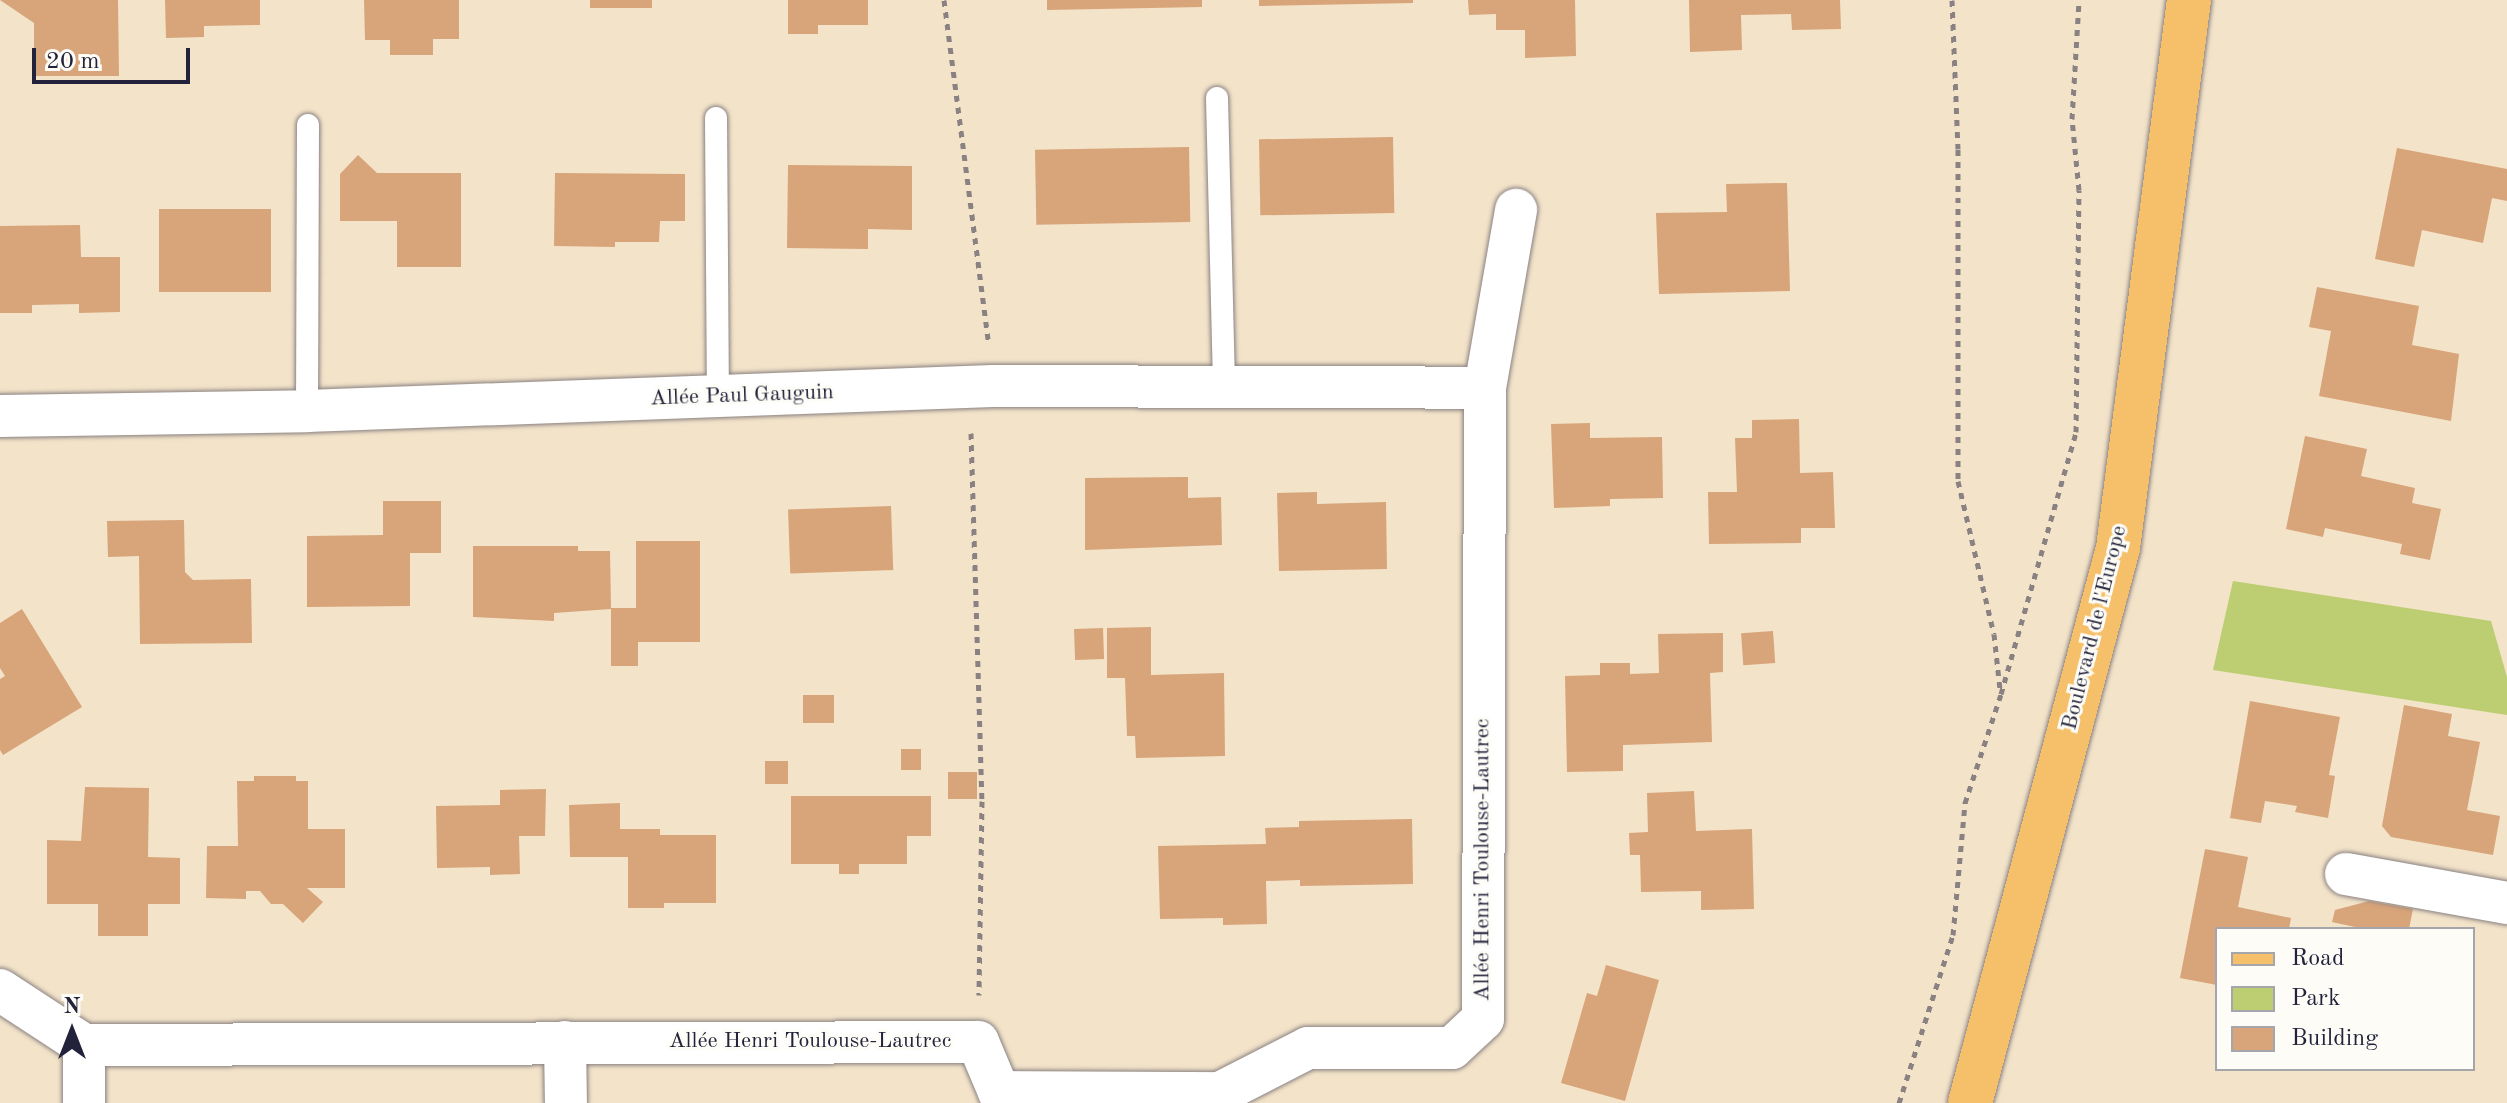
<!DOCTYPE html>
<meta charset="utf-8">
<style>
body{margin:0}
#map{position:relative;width:2507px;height:1103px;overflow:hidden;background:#f3e3c9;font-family:"Old Standard TT",serif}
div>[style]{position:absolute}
.green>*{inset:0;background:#bcce71}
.building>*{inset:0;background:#d8a479;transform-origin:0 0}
.path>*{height:5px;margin-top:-2.5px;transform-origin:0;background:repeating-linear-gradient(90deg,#8a8282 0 6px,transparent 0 12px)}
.roads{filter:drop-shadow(0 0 2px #8a8282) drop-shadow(0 0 2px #8a8282)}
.lane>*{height:22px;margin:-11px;padding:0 11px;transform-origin:11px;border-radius:11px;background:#fff}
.street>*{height:42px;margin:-21px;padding:0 21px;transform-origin:21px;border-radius:21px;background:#fff}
.primary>*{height:44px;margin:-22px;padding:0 22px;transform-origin:22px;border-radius:22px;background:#f6c06b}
span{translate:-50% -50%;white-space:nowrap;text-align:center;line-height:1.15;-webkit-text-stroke:6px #fdfcf7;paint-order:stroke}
.street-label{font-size:22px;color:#22223b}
.legend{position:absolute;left:2215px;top:927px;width:260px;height:144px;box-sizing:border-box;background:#fdfcf7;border:2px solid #a5a5ac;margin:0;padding:10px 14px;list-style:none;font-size:24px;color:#22223b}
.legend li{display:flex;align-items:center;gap:16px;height:40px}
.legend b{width:40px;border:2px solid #a5a5ac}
.north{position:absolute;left:32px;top:991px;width:80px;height:80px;-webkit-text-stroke:6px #fdfcf7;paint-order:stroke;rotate:0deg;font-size:22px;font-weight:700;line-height:32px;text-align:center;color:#22223b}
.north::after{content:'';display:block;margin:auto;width:28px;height:36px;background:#22223b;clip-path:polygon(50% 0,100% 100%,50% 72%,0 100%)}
.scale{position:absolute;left:32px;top:48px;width:158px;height:36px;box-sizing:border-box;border:4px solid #22223b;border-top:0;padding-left:10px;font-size:24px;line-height:28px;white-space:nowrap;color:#22223b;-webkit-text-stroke:6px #fdfcf7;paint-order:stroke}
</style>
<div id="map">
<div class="green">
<i style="clip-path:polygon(2233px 581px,2491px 621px,2507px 677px,2507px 715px,2213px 670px)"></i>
</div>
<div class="building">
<i style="clip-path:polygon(0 0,118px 0,119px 76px,34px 76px,34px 23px)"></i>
<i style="clip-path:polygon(165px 0,260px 0,260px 25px,204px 26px,204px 37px,166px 38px)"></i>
<i style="clip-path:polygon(364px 0,459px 0,459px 39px,433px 39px,433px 55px,390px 55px,390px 40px,365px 40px)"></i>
<i style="left:590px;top:0;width:62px;height:8px"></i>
<i style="clip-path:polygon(788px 0,868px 0,868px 25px,818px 25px,818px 34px,788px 34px)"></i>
<i style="clip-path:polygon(1047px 0,1202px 0,1202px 7px,1047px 10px)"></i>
<i style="clip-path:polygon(1259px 0,1413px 0,1413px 3px,1259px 6px)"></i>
<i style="clip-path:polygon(1468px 0,1575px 0,1576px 56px,1525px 58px,1525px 30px,1496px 30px,1496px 14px,1469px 15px)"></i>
<i style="clip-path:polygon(1689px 0,1840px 0,1841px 29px,1792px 30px,1791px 14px,1741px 15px,1742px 50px,1690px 52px)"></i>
<i style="left:1393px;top:137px;width:76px;height:134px;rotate:89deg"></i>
<i style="left:1189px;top:147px;width:75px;height:154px;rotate:89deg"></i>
<i style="clip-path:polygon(2397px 148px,2507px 169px,2507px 201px,2492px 198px,2483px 243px,2422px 230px,2414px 267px,2375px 259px)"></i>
<i style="clip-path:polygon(358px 155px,377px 173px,461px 173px,461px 267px,397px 267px,397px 221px,340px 221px,340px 174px)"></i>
<i style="clip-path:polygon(788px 165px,912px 166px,912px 230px,868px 229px,868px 249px,787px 248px)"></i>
<i style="clip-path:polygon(555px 173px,685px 174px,685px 221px,660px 221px,659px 242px,615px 242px,615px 247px,554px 246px)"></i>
<i style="clip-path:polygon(1787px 183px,1790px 291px,1659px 294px,1656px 213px,1727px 212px,1726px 184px)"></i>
<i style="left:271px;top:209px;width:83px;height:112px;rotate:90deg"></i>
<i style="clip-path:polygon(80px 225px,81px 257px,120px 257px,120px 312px,79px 313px,79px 304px,32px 305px,32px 313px,0 313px,0 226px)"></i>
<i style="clip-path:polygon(2317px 287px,2419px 306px,2412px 345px,2459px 354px,2451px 421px,2319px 396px,2331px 331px,2309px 327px)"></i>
<i style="clip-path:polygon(1799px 419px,1800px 473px,1833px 472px,1835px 528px,1801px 528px,1801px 543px,1709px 544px,1708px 492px,1737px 492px,1735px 438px,1752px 438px,1752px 420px)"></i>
<i style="clip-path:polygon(1590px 423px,1590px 438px,1662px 437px,1663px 498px,1610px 499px,1610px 506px,1554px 508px,1551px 424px)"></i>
<i style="clip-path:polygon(2305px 436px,2367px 449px,2361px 476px,2415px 488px,2412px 503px,2441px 509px,2430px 560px,2400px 554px,2402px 544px,2325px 528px,2323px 537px,2286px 529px)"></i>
<i style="clip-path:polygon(1188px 477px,1188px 498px,1221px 497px,1222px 545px,1085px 550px,1085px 478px)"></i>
<i style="clip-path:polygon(1317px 492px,1317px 504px,1386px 502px,1387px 569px,1279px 571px,1277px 493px)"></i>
<i style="clip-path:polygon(383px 501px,441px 501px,441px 553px,410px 553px,410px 606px,307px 607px,307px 536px,383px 535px)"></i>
<i style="left:891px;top:506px;width:64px;height:103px;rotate:88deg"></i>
<i style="clip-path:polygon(184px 520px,185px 572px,193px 580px,251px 579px,252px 643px,140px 644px,139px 556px,108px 557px,107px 521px)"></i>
<i style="clip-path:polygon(636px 541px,700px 541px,700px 642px,638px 642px,638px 666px,611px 666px,611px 609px,554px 613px,554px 621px,473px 617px,473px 546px,578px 546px,578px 551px,610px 551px,611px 608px,636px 608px)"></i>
<i style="clip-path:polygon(22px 609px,82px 707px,3px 755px,0 750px,0 679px,5px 676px,0 668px,0 623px)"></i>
<i style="clip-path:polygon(1151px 627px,1151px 675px,1224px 673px,1225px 756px,1136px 758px,1135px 736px,1127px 736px,1125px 678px,1107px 678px,1107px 628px)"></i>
<i style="left:1103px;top:628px;width:31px;height:29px;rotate:88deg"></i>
<i style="left:1773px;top:631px;width:32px;height:32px;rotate:86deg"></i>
<i style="clip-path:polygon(1723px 633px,1723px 672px,1710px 673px,1712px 742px,1623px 745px,1623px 771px,1567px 772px,1565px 676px,1600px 675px,1600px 663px,1630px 663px,1630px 674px,1659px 673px,1658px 634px)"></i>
<i style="left:803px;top:695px;width:31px;height:28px"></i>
<i style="clip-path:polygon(2250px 701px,2340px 717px,2329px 775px,2335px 776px,2328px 818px,2295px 812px,2297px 806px,2265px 801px,2261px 823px,2230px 818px)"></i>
<i style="clip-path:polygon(2404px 705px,2452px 714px,2448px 736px,2480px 742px,2467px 810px,2500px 816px,2493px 855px,2391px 837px,2382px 826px)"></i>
<i style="left:901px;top:749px;width:20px;height:21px"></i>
<i style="left:765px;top:761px;width:23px;height:23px"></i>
<i style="left:948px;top:772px;width:29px;height:27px"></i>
<i style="clip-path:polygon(254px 776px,296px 776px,296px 781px,308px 781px,308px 829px,345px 829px,345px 888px,307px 888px,323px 902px,303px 923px,283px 904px,271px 904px,260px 891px,246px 891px,246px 899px,206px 898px,207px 846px,238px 846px,237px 781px,254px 781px)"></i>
<i style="clip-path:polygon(85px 787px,149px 788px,148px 857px,180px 858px,180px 904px,148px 904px,148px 936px,98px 936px,98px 904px,47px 904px,47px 840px,81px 841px)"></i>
<i style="clip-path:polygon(546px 789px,545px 836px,519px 836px,520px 874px,490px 875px,490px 867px,437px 868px,436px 806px,500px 805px,500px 790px)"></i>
<i style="clip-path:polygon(1694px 791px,1696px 831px,1752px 829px,1754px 909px,1701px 910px,1701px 891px,1641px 892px,1640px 855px,1630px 855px,1629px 833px,1648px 832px,1647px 793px)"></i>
<i style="clip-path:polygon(791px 796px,931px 796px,931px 836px,907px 836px,907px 864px,859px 864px,859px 874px,839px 874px,839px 864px,791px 864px)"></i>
<i style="clip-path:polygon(620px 803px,620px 829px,660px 829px,660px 835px,716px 835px,716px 903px,664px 903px,664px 908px,628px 908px,628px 857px,570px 857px,569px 805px)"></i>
<i style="clip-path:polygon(1412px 819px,1413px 884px,1300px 886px,1300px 880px,1266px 881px,1267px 924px,1223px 925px,1223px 918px,1160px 919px,1158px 846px,1266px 844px,1265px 828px,1299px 827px,1299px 821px)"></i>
<i style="clip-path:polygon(2205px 849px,2248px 857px,2238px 907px,2291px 918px,2289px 929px,2217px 929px,2217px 985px,2180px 978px)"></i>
<i style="clip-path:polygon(2369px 901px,2413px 909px,2409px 929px,2364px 929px,2332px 922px,2335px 910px)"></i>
<i style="clip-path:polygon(1606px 965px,1659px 980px,1625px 1101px,1561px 1083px,1587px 993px,1597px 996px)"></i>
</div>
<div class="path">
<i style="left:944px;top:0;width:343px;rotate:82.6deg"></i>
<i style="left:1952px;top:0;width:149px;rotate:87.7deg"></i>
<i style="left:1958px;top:149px;width:332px;rotate:90deg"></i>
<i style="left:1958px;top:481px;width:157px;rotate:76.8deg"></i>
<i style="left:1994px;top:634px;width:55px;rotate:83.8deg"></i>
<i style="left:971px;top:433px;width:368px;rotate:88.3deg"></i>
<i style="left:982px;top:801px;width:194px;rotate:90.9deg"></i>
<i style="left:1899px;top:1103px;width:176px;rotate:-72.2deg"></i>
<i style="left:1953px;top:935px;width:133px;rotate:-84.8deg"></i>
<i style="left:1965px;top:803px;width:115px;rotate:-71.7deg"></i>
<i style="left:2001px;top:694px;width:273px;rotate:-74deg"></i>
<i style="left:2076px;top:432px;width:242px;rotate:-89.3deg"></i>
<i style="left:2079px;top:190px;width:71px;rotate:-95.6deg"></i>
<i style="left:2072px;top:119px;width:119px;rotate:-86.6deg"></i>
</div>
<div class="roads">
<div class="lane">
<i style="left:1217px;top:98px;width:287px;rotate:88.6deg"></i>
<i style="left:716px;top:118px;width:279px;rotate:89.6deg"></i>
<i style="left:307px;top:411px;width:286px;rotate:-89.8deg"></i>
</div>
<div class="street">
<i style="left:0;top:416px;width:307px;rotate:-0.9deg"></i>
<i style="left:307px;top:411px;width:686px;rotate:-2.09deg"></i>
<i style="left:993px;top:386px;width:492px;rotate:0.2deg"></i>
<i style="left:2346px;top:874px;width:164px;rotate:10.2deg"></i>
<i style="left:0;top:990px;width:100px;rotate:33.2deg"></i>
<i style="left:84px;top:1045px;width:894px;rotate:-0.19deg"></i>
<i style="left:978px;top:1042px;width:54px;rotate:67.2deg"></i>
<i style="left:999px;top:1092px;width:221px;rotate:0.3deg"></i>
<i style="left:1220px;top:1093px;width:99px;rotate:-27.1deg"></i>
<i style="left:1308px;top:1048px;width:144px"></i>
<i style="left:1452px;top:1048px;width:42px;rotate:-43.1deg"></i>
<i style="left:1483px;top:1019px;width:631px;rotate:-89.82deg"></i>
<i style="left:1485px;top:388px;width:181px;rotate:-80.1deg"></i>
<i style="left:565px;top:1042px;width:61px;rotate:89.1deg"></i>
<i style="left:84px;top:1103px;width:58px;rotate:-90deg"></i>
</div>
<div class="primary">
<i style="left:1970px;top:1103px;width:574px;rotate:-75.07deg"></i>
<i style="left:2118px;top:548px;width:553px;rotate:-82.62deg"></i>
</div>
</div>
<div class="street-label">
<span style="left:742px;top:396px;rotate:-2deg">Allée Paul Gauguin</span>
<span style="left:2095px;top:628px;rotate:-76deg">Boulevard de l'Europe</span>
<span style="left:1483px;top:860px;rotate:-90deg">Allée Henri Toulouse-Lautrec</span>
<span style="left:810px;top:1042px">Allée Henri Toulouse-Lautrec</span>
</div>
<ul class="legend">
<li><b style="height:10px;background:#f6c06b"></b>Road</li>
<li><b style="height:22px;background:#bcce71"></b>Park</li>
<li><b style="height:22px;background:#d8a479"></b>Building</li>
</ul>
<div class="north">N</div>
<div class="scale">20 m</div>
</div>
